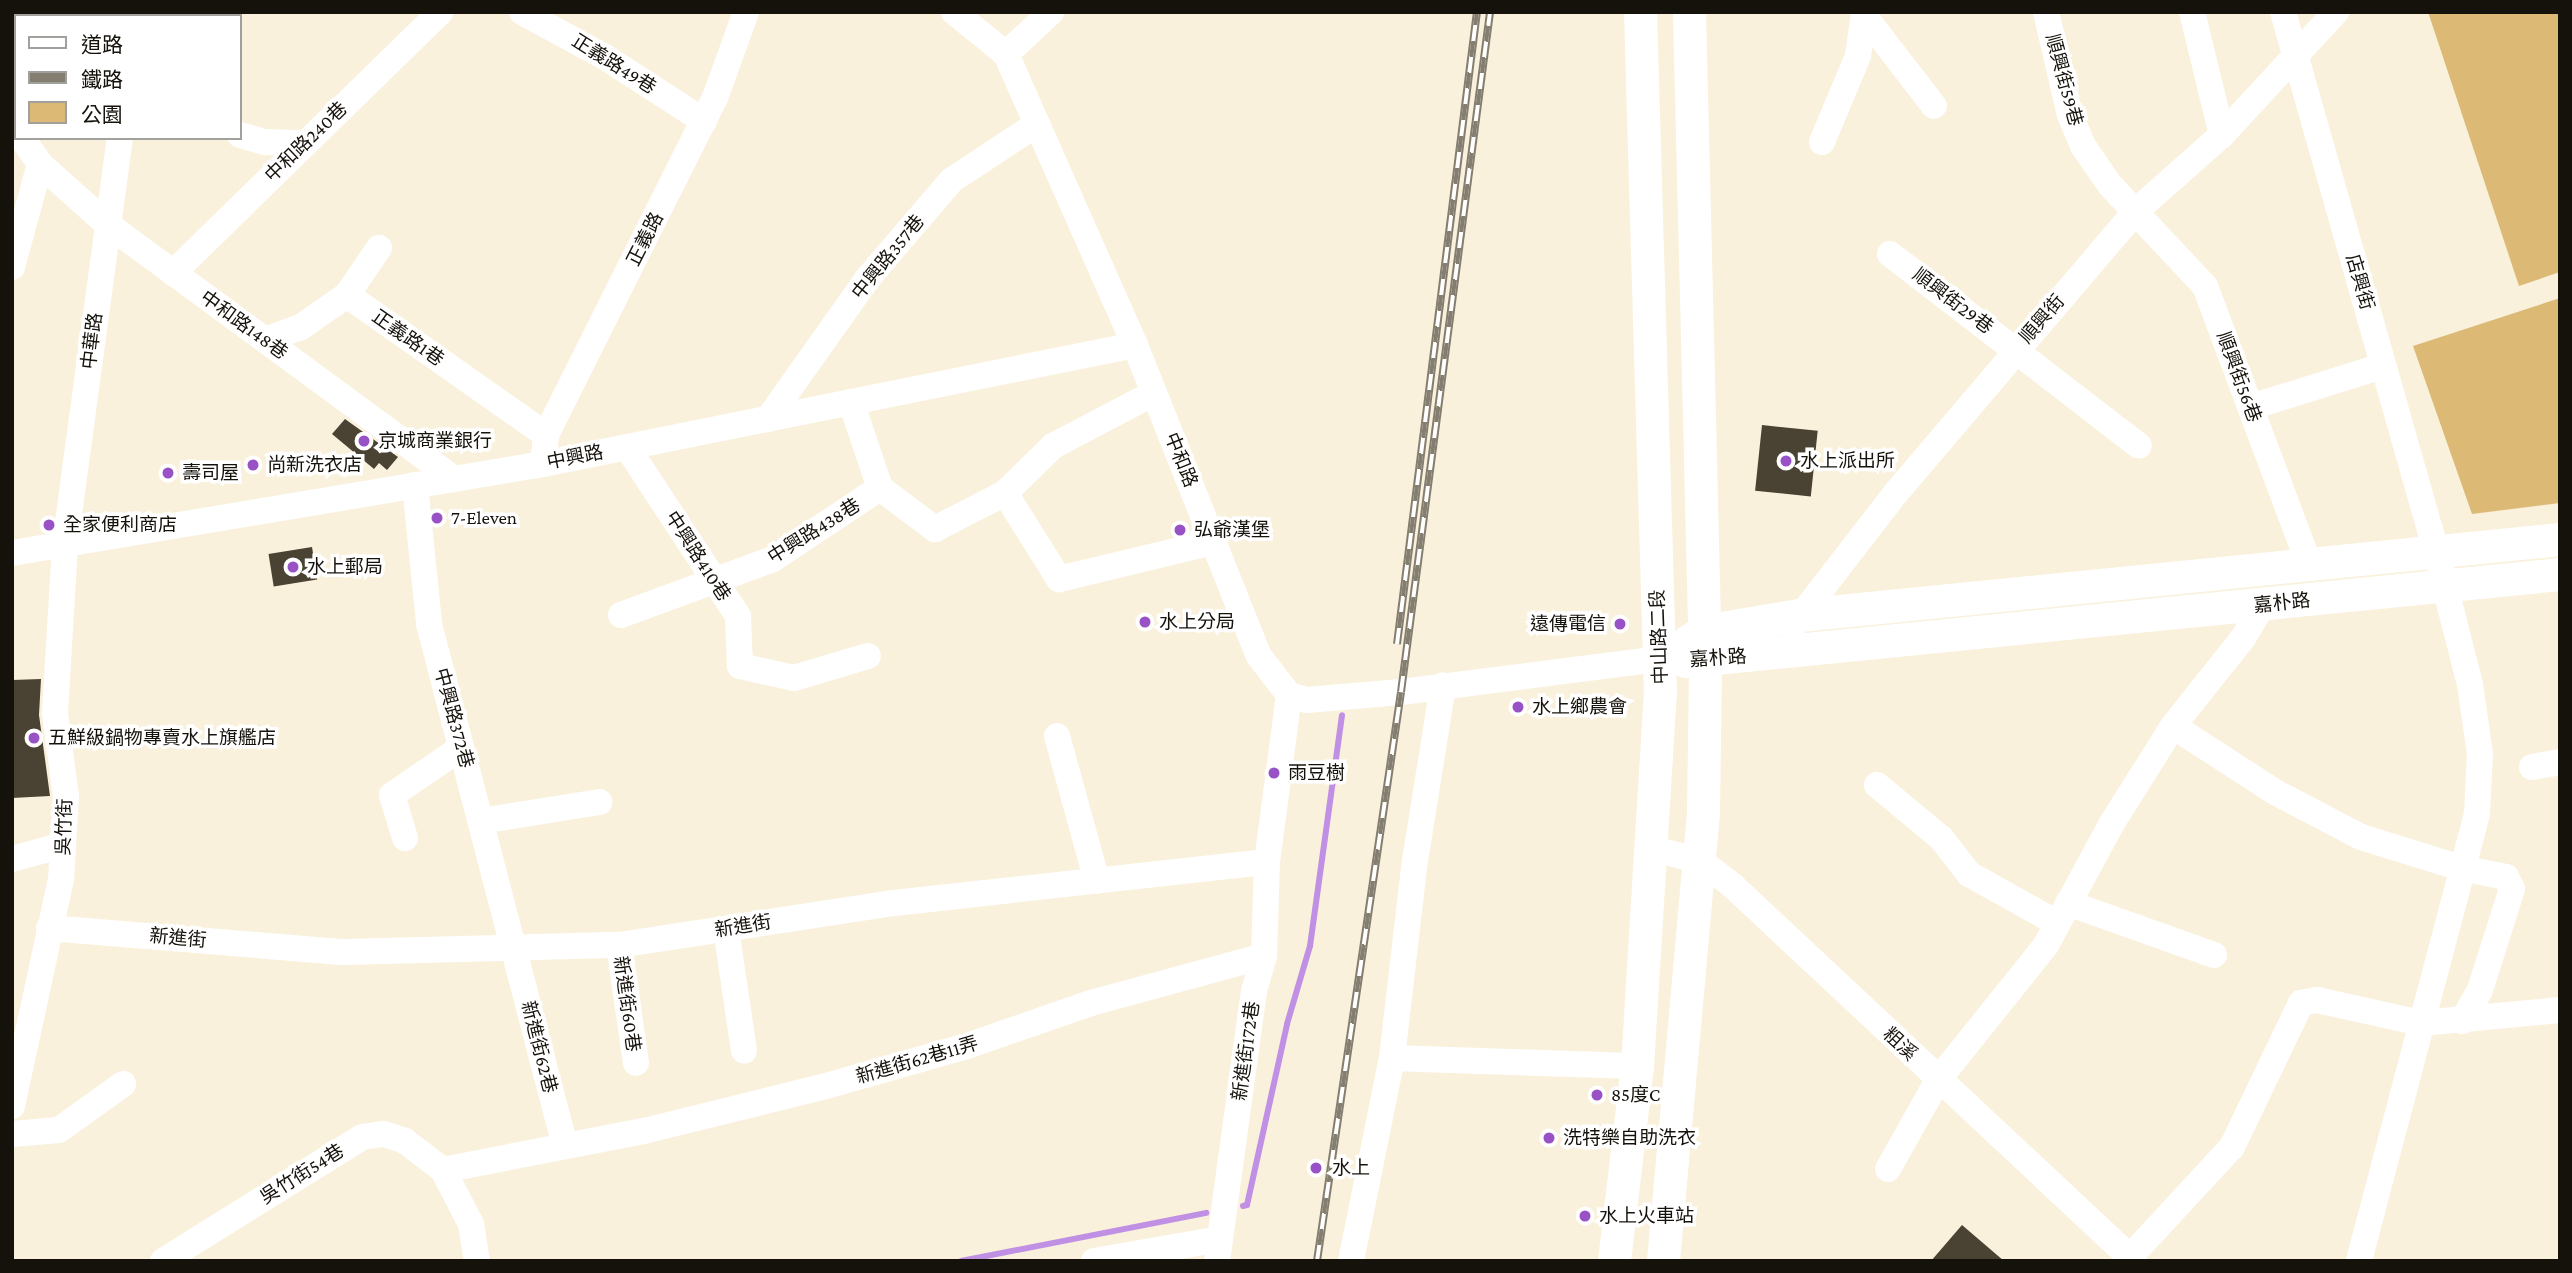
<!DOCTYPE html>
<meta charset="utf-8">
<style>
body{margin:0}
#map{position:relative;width:2572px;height:1273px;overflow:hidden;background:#faf1dd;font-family:"Crimson Pro","Noto Sans TC",serif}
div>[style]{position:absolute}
.green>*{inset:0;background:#dcba75}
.stream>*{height:6px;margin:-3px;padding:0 3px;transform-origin:3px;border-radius:3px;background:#c090e5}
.building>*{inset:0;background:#4a4232;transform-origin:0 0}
.minor>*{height:26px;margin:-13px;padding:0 13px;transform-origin:13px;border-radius:13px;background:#fff}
.major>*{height:33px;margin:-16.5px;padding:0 16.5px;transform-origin:16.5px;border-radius:16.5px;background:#fff}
.rail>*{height:8px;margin-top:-4px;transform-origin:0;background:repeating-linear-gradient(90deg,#fff 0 16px,#847e71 0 32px);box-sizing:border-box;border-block:2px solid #847e71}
.dots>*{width:19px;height:19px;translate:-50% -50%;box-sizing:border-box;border:4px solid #fff;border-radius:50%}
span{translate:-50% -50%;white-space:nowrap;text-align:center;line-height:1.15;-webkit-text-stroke:7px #fff;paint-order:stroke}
.street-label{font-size:19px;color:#15110b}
.poi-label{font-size:19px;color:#15110b}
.left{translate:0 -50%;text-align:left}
.right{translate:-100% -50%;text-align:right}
.frame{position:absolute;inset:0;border:14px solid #15110b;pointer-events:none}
.legend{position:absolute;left:14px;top:14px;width:228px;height:126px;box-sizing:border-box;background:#fff;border:2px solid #a1a09d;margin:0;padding:9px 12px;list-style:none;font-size:21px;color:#15110b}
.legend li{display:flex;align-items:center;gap:14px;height:35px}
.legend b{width:35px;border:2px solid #a1a09d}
</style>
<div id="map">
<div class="green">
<i style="clip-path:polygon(2428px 12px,2560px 12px,2560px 272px,2519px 286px)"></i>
<i style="clip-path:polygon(2560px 298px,2560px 503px,2472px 514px,2413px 346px)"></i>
</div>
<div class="stream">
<i style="left:1243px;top:1206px;width:4px;rotate:-14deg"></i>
<i style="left:1247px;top:1205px;width:185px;rotate:-77.5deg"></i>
<i style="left:1287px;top:1024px;width:81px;rotate:-73.6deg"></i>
<i style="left:1310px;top:946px;width:233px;rotate:-82.1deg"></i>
<i style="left:961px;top:1261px;width:250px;rotate:-11.1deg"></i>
</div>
<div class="building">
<i style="clip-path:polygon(345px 419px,398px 457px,387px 470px,379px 463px,374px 469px,332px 434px)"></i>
<i style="left:1762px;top:425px;width:56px;height:66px;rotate:6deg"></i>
<i style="left:312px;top:547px;width:33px;height:44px;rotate:81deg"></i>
<i style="clip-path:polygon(41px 679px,39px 715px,50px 796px,12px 798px,12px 680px)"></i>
<i style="clip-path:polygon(1962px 1225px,2004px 1261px,1931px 1261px)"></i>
</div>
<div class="minor">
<i style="left:522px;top:12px;width:94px;rotate:28.5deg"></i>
<i style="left:605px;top:57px;width:118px;rotate:32.9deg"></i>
<i style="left:954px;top:12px;width:67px;rotate:38.9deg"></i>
<i style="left:1006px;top:54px;width:318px;rotate:66.1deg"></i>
<i style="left:1135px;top:345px;width:335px;rotate:68.3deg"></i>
<i style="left:1259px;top:656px;width:49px;rotate:52.4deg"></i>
<i style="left:1289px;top:695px;width:19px;rotate:16deg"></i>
<i style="left:1307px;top:700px;width:94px;rotate:-4.9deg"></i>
<i style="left:1401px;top:692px;width:261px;rotate:-7.3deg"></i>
<i style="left:2046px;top:12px;width:106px;rotate:76.9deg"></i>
<i style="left:2070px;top:115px;width:34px;rotate:67deg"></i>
<i style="left:2083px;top:146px;width:47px;rotate:55.3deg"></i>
<i style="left:2110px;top:185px;width:139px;rotate:46.8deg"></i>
<i style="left:2205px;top:286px;width:297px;rotate:69.5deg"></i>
<i style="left:2192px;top:12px;width:127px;rotate:76.3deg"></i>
<i style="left:2283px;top:12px;width:560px;rotate:74.15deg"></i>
<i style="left:2436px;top:551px;width:137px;rotate:75.7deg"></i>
<i style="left:2470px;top:684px;width:71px;rotate:81.9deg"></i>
<i style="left:2480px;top:754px;width:60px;rotate:92.9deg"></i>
<i style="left:2477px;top:814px;width:462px;rotate:104.8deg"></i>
<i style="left:160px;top:16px;width:4px;rotate:-76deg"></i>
<i style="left:1866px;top:18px;width:111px;rotate:52.3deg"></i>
<i style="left:1006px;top:54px;width:62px;rotate:-43deg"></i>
<i style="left:12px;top:82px;width:4px"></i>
<i style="left:240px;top:135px;width:26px;rotate:16deg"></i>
<i style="left:265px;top:142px;width:38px;rotate:2deg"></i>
<i style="left:22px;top:138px;width:32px;rotate:55deg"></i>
<i style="left:40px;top:164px;width:90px;rotate:41.8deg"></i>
<i style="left:107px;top:224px;width:431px;rotate:36.3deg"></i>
<i style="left:1822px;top:142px;width:93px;rotate:-67.3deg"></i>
<i style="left:1858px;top:56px;width:44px;rotate:-82.2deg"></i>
<i style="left:1890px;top:254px;width:314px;rotate:37.6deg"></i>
<i style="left:12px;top:267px;width:107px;rotate:-74.8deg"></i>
<i style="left:173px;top:273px;width:373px;rotate:-44.3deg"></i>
<i style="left:347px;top:295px;width:57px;rotate:-55.8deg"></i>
<i style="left:265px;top:340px;width:38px;rotate:-20deg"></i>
<i style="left:301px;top:327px;width:56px;rotate:-34.8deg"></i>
<i style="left:347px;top:295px;width:243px;rotate:35.1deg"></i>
<i style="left:2251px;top:407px;width:138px;rotate:-17.3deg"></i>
<i style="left:768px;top:419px;width:171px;rotate:-54.7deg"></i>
<i style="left:867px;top:279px;width:130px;rotate:-49.4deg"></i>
<i style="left:952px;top:180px;width:102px;rotate:-33.4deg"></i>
<i style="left:627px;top:447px;width:202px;rotate:56.7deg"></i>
<i style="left:738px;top:616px;width:50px;rotate:87.7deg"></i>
<i style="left:740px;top:666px;width:55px;rotate:12.5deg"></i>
<i style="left:794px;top:678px;width:77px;rotate:-16.6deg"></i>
<i style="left:543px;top:464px;width:29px;rotate:-84deg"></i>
<i style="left:546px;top:435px;width:377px;rotate:-63.4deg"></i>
<i style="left:715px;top:98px;width:91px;rotate:-70.2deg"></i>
<i style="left:415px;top:485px;width:140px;rotate:84.2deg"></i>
<i style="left:429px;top:624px;width:539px;rotate:75.4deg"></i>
<i style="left:880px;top:488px;width:69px;rotate:36.7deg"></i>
<i style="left:935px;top:529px;width:79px;rotate:-27.2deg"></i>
<i style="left:1005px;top:493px;width:67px;rotate:-44.4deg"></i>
<i style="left:1053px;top:446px;width:114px;rotate:-27.7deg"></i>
<i style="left:1005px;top:493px;width:102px;rotate:57.9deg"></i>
<i style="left:1059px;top:579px;width:158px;rotate:-13.5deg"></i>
<i style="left:12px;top:553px;width:538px;rotate:-9.51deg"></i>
<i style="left:543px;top:464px;width:604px;rotate:-11.37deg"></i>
<i style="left:621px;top:615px;width:162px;rotate:-20.2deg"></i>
<i style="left:773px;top:559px;width:128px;rotate:-33.6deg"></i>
<i style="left:880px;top:488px;width:91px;rotate:-108.6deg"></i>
<i style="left:1793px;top:626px;width:167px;rotate:-52.3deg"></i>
<i style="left:1895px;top:494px;width:372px;rotate:-49.6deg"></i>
<i style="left:2136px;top:211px;width:115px;rotate:-41.5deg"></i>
<i style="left:2222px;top:135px;width:168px;rotate:-47.2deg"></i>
<i style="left:2173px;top:726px;width:121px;rotate:32.9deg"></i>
<i style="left:2275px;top:792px;width:97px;rotate:27.6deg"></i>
<i style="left:2361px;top:837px;width:105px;rotate:17.2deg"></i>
<i style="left:2461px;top:868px;width:46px;rotate:11.3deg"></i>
<i style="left:2506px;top:877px;width:13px;rotate:63deg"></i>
<i style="left:2512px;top:889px;width:106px;rotate:107.6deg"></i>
<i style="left:2480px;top:990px;width:36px;rotate:120deg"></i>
<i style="left:1057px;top:736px;width:150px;rotate:74.6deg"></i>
<i style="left:2532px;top:767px;width:28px;rotate:-10deg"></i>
<i style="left:1877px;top:785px;width:83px;rotate:39.6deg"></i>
<i style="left:1941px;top:838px;width:46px;rotate:52.1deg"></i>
<i style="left:1969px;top:874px;width:101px;rotate:29.1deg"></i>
<i style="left:481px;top:821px;width:120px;rotate:-9.1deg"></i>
<i style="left:405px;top:838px;width:45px;rotate:-106.8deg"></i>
<i style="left:392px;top:795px;width:83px;rotate:-34.3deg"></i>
<i style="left:1653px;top:849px;width:49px;rotate:14deg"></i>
<i style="left:1701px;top:861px;width:41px;rotate:38deg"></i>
<i style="left:1733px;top:886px;width:549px;rotate:43.08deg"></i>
<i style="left:12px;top:859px;width:53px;rotate:-15.4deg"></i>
<i style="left:2068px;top:903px;width:155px;rotate:19.6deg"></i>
<i style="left:49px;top:928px;width:296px;rotate:4.7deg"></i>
<i style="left:344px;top:952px;width:275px;rotate:-1.5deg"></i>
<i style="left:619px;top:945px;width:278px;rotate:-8.7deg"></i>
<i style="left:894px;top:903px;width:375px;rotate:-6.3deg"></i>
<i style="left:726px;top:929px;width:123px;rotate:81.6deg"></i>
<i style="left:619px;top:945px;width:119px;rotate:81.8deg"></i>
<i style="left:1392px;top:1058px;width:245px;rotate:1.9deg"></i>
<i style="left:12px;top:1106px;width:231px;rotate:-77.8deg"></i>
<i style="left:61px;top:880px;width:83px;rotate:-86.6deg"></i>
<i style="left:66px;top:797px;width:85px;rotate:-97.5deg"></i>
<i style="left:55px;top:713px;width:169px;rotate:-86.6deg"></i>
<i style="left:65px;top:544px;width:410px;rotate:-82.3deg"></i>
<i style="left:12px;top:1134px;width:47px;rotate:-4.9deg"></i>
<i style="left:59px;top:1130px;width:79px;rotate:-35.7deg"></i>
<i style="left:1888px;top:1169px;width:102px;rotate:-60.7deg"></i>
<i style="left:1938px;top:1080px;width:173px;rotate:-51.3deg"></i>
<i style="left:2046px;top:945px;width:139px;rotate:-61.6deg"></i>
<i style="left:2112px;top:823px;width:115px;rotate:-57.8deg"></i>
<i style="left:2173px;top:726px;width:112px;rotate:-51.5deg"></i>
<i style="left:2243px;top:638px;width:39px;rotate:-59deg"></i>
<i style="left:443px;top:1170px;width:205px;rotate:-11deg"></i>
<i style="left:644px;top:1131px;width:187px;rotate:-13.9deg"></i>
<i style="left:826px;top:1086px;width:143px;rotate:-15.8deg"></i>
<i style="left:964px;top:1047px;width:134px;rotate:-19.1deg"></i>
<i style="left:1091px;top:1003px;width:179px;rotate:-15.2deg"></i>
<i style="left:2130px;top:1257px;width:150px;rotate:-47.2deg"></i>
<i style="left:2232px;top:1147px;width:160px;rotate:-64.4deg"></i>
<i style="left:2301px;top:1003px;width:16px;rotate:-11deg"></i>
<i style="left:2317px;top:1000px;width:107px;rotate:12.5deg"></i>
<i style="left:2421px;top:1023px;width:140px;rotate:-5.3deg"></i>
<i style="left:163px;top:1261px;width:234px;rotate:-31.9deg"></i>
<i style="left:362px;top:1137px;width:22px;rotate:-8deg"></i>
<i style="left:384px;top:1134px;width:22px;rotate:18deg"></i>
<i style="left:405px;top:1141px;width:48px;rotate:37.3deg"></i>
<i style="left:443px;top:1170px;width:61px;rotate:62.6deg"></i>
<i style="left:471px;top:1224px;width:37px;rotate:81deg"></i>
<i style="left:1094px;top:1261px;width:128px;rotate:-9.9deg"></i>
<i style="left:1217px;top:1261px;width:273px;rotate:-82.2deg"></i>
<i style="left:1254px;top:991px;width:36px;rotate:-74deg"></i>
<i style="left:1264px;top:956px;width:94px;rotate:-88.2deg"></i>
<i style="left:1267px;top:862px;width:168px;rotate:-82.5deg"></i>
<i style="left:1351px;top:1261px;width:207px;rotate:-78.6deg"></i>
<i style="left:1392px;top:1058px;width:192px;rotate:-83.4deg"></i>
<i style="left:1414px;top:867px;width:184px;rotate:-80.9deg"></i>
</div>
<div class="major">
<i style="left:1685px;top:643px;width:22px;rotate:-32deg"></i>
<i style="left:1704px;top:631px;width:96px;rotate:-9.6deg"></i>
<i style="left:1799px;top:615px;width:765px;rotate:-5.7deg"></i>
<i style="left:1685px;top:661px;width:879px;rotate:-5.68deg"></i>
<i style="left:1614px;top:1261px;width:196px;rotate:-83.3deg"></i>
<i style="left:1637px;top:1066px;width:373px;rotate:-86.5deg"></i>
<i style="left:1660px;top:694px;width:682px;rotate:-91.68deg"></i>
<i style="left:1663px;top:1261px;width:451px;rotate:-84.9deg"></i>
<i style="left:1703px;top:812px;width:150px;rotate:-89.2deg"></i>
<i style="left:1705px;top:662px;width:650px;rotate:-91.41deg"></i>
</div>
<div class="rail">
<i style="left:1397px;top:644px;width:637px;rotate:-82.79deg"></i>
<i style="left:1317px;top:1261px;width:575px;rotate:-81.6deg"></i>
<i style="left:1401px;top:692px;width:686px;rotate:-82.54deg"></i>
</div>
<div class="dots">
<i style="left:364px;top:441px;background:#9852c6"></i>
<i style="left:1786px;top:461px;background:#9852c6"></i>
<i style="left:253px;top:465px;background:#9852c6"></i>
<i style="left:168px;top:473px;background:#9852c6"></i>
<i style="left:437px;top:518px;background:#9852c6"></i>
<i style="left:49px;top:525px;background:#9852c6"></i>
<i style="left:1180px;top:530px;background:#9852c6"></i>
<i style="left:293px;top:567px;background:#9852c6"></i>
<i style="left:1145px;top:622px;background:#9852c6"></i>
<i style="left:1620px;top:624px;background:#9852c6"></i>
<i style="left:1518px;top:707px;background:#9852c6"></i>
<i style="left:34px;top:738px;background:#9852c6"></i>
<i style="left:1274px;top:773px;background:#9852c6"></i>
<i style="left:1597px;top:1095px;background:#9852c6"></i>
<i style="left:1549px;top:1138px;background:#9852c6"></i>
<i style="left:1316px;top:1168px;background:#9852c6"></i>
<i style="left:1585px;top:1216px;background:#9852c6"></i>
</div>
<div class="street-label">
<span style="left:614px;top:64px;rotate:32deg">正義路49巷</span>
<span style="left:2064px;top:80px;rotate:75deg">順興街59巷</span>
<span style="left:306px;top:142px;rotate:-44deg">中和路240巷</span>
<span style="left:645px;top:239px;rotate:-63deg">正義路</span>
<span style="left:888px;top:257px;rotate:-51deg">中興路357巷</span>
<span style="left:2360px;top:282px;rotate:74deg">店興街</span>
<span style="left:1953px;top:301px;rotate:37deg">順興街29巷</span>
<span style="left:2042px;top:319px;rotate:-49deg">順興街</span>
<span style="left:244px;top:325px;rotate:36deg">中和路148巷</span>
<span style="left:408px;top:338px;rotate:35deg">正義路1巷</span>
<span style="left:92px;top:341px;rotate:-83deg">中華路</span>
<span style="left:2239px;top:377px;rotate:70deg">順興街56巷</span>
<span style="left:575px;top:457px;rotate:-11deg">中興路</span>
<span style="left:1181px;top:460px;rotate:68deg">中和路</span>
<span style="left:814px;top:531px;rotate:-32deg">中興路438巷</span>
<span style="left:698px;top:556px;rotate:57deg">中興路410巷</span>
<span style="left:2282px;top:603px;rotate:-6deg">嘉朴路</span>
<span style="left:1659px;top:637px;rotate:-92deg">中山路二段</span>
<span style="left:1718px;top:658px;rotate:-4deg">嘉朴路</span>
<span style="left:454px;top:718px;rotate:75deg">中興路372巷</span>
<span style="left:64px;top:827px;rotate:-88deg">吳竹街</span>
<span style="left:743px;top:926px;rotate:-9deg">新進街</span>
<span style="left:178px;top:938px;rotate:5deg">新進街</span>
<span style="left:627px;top:1004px;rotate:82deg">新進街60巷</span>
<span style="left:1900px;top:1044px;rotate:43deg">粗溪</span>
<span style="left:539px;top:1047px;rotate:76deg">新進街62巷</span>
<span style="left:1246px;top:1051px;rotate:-82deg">新進街172巷</span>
<span style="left:917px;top:1060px;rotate:-16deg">新進街62巷11弄</span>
<span style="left:302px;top:1174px;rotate:-32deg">吳竹街54巷</span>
</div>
<div class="poi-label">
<span class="left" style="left:378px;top:441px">京城商業銀行</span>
<span class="left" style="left:1800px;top:461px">水上派出所</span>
<span class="left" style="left:267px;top:465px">尚新洗衣店</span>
<span class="left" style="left:182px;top:473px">壽司屋</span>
<span class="left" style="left:451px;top:518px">7-Eleven</span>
<span class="left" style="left:63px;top:525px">全家便利商店</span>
<span class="left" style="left:1194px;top:530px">弘爺漢堡</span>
<span class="left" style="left:307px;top:567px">水上郵局</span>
<span class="left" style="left:1159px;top:622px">水上分局</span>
<span class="right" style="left:1606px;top:624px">遠傳電信</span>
<span class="left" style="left:1532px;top:707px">水上鄉農會</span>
<span class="left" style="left:48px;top:738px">五鮮級鍋物專賣水上旗艦店</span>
<span class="left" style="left:1288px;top:773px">雨豆樹</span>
<span class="left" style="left:1611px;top:1095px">85度C</span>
<span class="left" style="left:1563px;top:1138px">洗特樂自助洗衣</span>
<span class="left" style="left:1332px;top:1168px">水上</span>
<span class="left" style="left:1599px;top:1216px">水上火車站</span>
</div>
<div class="frame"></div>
<ul class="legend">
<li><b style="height:9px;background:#fff"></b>道路</li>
<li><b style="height:9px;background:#847e71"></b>鐵路</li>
<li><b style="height:19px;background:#dcba75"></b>公園</li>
</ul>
</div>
